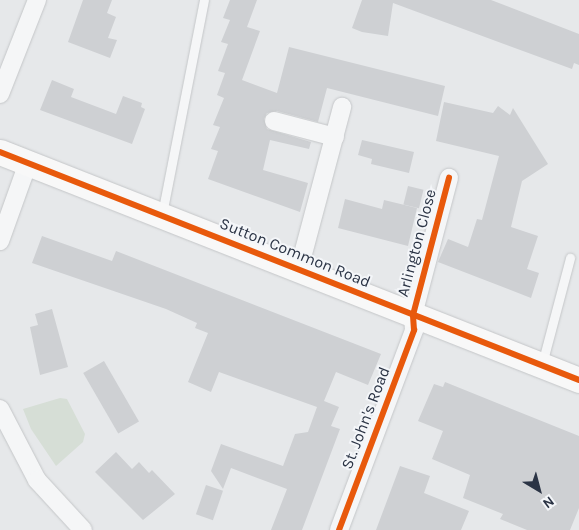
<!DOCTYPE html>
<style>
body{margin:0}
#map{position:relative;width:579px;height:530px;overflow:hidden;background:#e6e8ea;font-family:Karla,sans-serif}
div>[style]{position:absolute}
.green>*{inset:0;background:#d6ded6}
.building>*{inset:0;background:#ced0d3;transform-origin:0 0}
.roads{filter:drop-shadow(0 0 1px #c4c6c8) drop-shadow(0 0 1px #c4c6c8)}
.lane>*{height:9px;margin:-4.5px;padding:0 4.5px;transform-origin:4.5px;border-radius:4.5px;background:#f5f6f7}
.street>*{height:18px;margin:-9px;padding:0 9px;transform-origin:9px;border-radius:9px;background:#f5f6f7}
.secondary>*{height:25px;margin:-12.5px;padding:0 12.5px;transform-origin:12.5px;border-radius:12.5px;background:#f8f8f8}
.cycleway>*{height:6px;margin:-3px;padding:0 3px;transform-origin:3px;border-radius:3px;background:#e8590c}
span{translate:-50% -50%;white-space:nowrap;text-align:center;line-height:1.15;-webkit-text-stroke:4px #f4f6f9;paint-order:stroke}
.street-label{font-size:16px;color:#2b3445}
.north{position:absolute;left:514px;top:465px;width:50px;height:50px;-webkit-text-stroke:4px #f4f6f9;paint-order:stroke;rotate:143deg;font-size:14px;font-weight:700;line-height:20px;text-align:center;color:#2b3445}
.north::after{content:'';display:block;margin:auto;width:18px;height:22px;background:#2b3445;clip-path:polygon(50% 0,100% 100%,50% 72%,0 100%)}
</style>
<div id="map">
<div class="green">
<i style="clip-path:polygon(60px 398px,67px 399px,85px 434px,83px 442px,56px 466px,31px 429px,23px 409px)"></i>
</div>
<div class="building">
<i style="clip-path:polygon(83px 0,112px 0,107px 13px,116px 17px,108px 38px,117px 40px,110px 58px,68px 42px)"></i>
<i style="clip-path:polygon(230px 0,257px 0,247px 27px,260px 31px,242px 80px,277px 93px,289px 47px,445px 86px,438px 116px,327px 88px,318px 122px,277px 111px,267px 113px,264px 119px,267px 129px,311px 142px,309px 149px,270px 140px,263px 170px,308px 183px,300px 212px,208px 179px,218px 151px,211px 149px,220px 127px,213px 125px,224px 98px,217px 95px,225px 73px,218px 71px,228px 44px,221px 42px,230px 20px,223px 18px)"></i>
<i style="clip-path:polygon(362px 0,491px 0,579px 34px,579px 65px,574px 63px,572px 69px,393px 3px,388px 36px,362px 32px,352px 28px)"></i>
<i style="clip-path:polygon(52px 80px,74px 89px,71px 97px,116px 114px,123px 96px,142px 103px,141px 107px,145px 109px,132px 144px,40px 110px)"></i>
<i style="clip-path:polygon(444px 102px,493px 113px,498px 106px,510px 115px,513px 108px,548px 164px,522px 181px,511px 227px,538px 236px,527px 269px,539px 273px,531px 298px,438px 262px,448px 239px,468px 247px,477px 219px,482px 220px,499px 156px,436px 141px)"></i>
<i style="clip-path:polygon(362px 140px,414px 152px,409px 173px,371px 164px,372px 159px,358px 155px)"></i>
<i style="left:408px;top:186px;width:16px;height:19px;rotate:14deg"></i>
<i style="clip-path:polygon(345px 199px,382px 209px,384px 200px,417px 208px,408px 246px,338px 228px)"></i>
<i style="clip-path:polygon(42px 236px,112px 261px,116px 251px,381px 354px,368px 385px,336px 372px,324px 401px,339px 407px,331px 426px,340px 429px,302px 530px,271px 530px,287px 489px,231px 468px,223px 489px,211px 471px,221px 444px,283px 466px,295px 434px,308px 432px,317px 407px,219px 372px,211px 392px,188px 382px,208px 333px,195px 328px,197px 323px,166px 309px,32px 263px)"></i>
<i style="clip-path:polygon(52px 309px,68px 367px,40px 375px,30px 327px,38px 325px,35px 314px)"></i>
<i style="left:104px;top:361px;width:70px;height:24px;rotate:60deg"></i>
<i style="clip-path:polygon(445px 382px,579px 436px,579px 508px,570px 530px,527px 530px,500px 519px,503px 514px,463px 498px,470px 475px,432px 459px,443px 431px,418px 421px,434px 384px,443px 387px)"></i>
<i style="clip-path:polygon(116px 452px,132px 469px,139px 462px,149px 473px,152px 470px,175px 494px,143px 520px,95px 472px)"></i>
<i style="clip-path:polygon(400px 466px,430px 476px,424px 493px,469px 511px,461px 530px,376px 530px)"></i>
<i style="left:206px;top:485px;width:18px;height:31px;rotate:19deg"></i>
</div>
<div class="roads">
<div class="lane">
<i style="left:162px;top:214px;width:218px;rotate:-78.9deg"></i>
<i style="left:542px;top:364px;width:110px;rotate:-75.2deg"></i>
</div>
<div class="street">
<i style="left:0;top:94px;width:101px;rotate:-68.5deg"></i>
<i style="left:274px;top:121px;width:63px;rotate:14.7deg"></i>
<i style="left:0;top:241px;width:83px;rotate:-70.3deg"></i>
<i style="left:299px;top:269px;width:168px;rotate:-75.1deg"></i>
<i style="left:0;top:409px;width:80px;rotate:62.5deg"></i>
<i style="left:37px;top:480px;width:68px;rotate:47.4deg"></i>
<i style="left:339px;top:530px;width:214px;rotate:-69.4deg"></i>
<i style="left:414px;top:330px;width:15px;rotate:-94deg"></i>
<i style="left:413px;top:315px;width:142px;rotate:-75.3deg"></i>
</div>
<div class="secondary">
<i style="left:0;top:152px;width:622px;rotate:21.49deg"></i>
</div>
</div>
<div class="cycleway">
<i style="left:0;top:152px;width:622px;rotate:21.49deg"></i>
<i style="left:339px;top:530px;width:214px;rotate:-69.4deg"></i>
<i style="left:414px;top:330px;width:15px;rotate:-94deg"></i>
<i style="left:413px;top:315px;width:142px;rotate:-75.3deg"></i>
</div>
<div class="street-label">
<span style="left:417px;top:243px;rotate:-75deg">Arlington Close</span>
<span style="left:295px;top:253px;rotate:22deg">Sutton Common Road</span>
<span style="left:366px;top:418px;rotate:-69deg">St. John's Road</span>
</div>
<div class="north">N</div>
</div>
